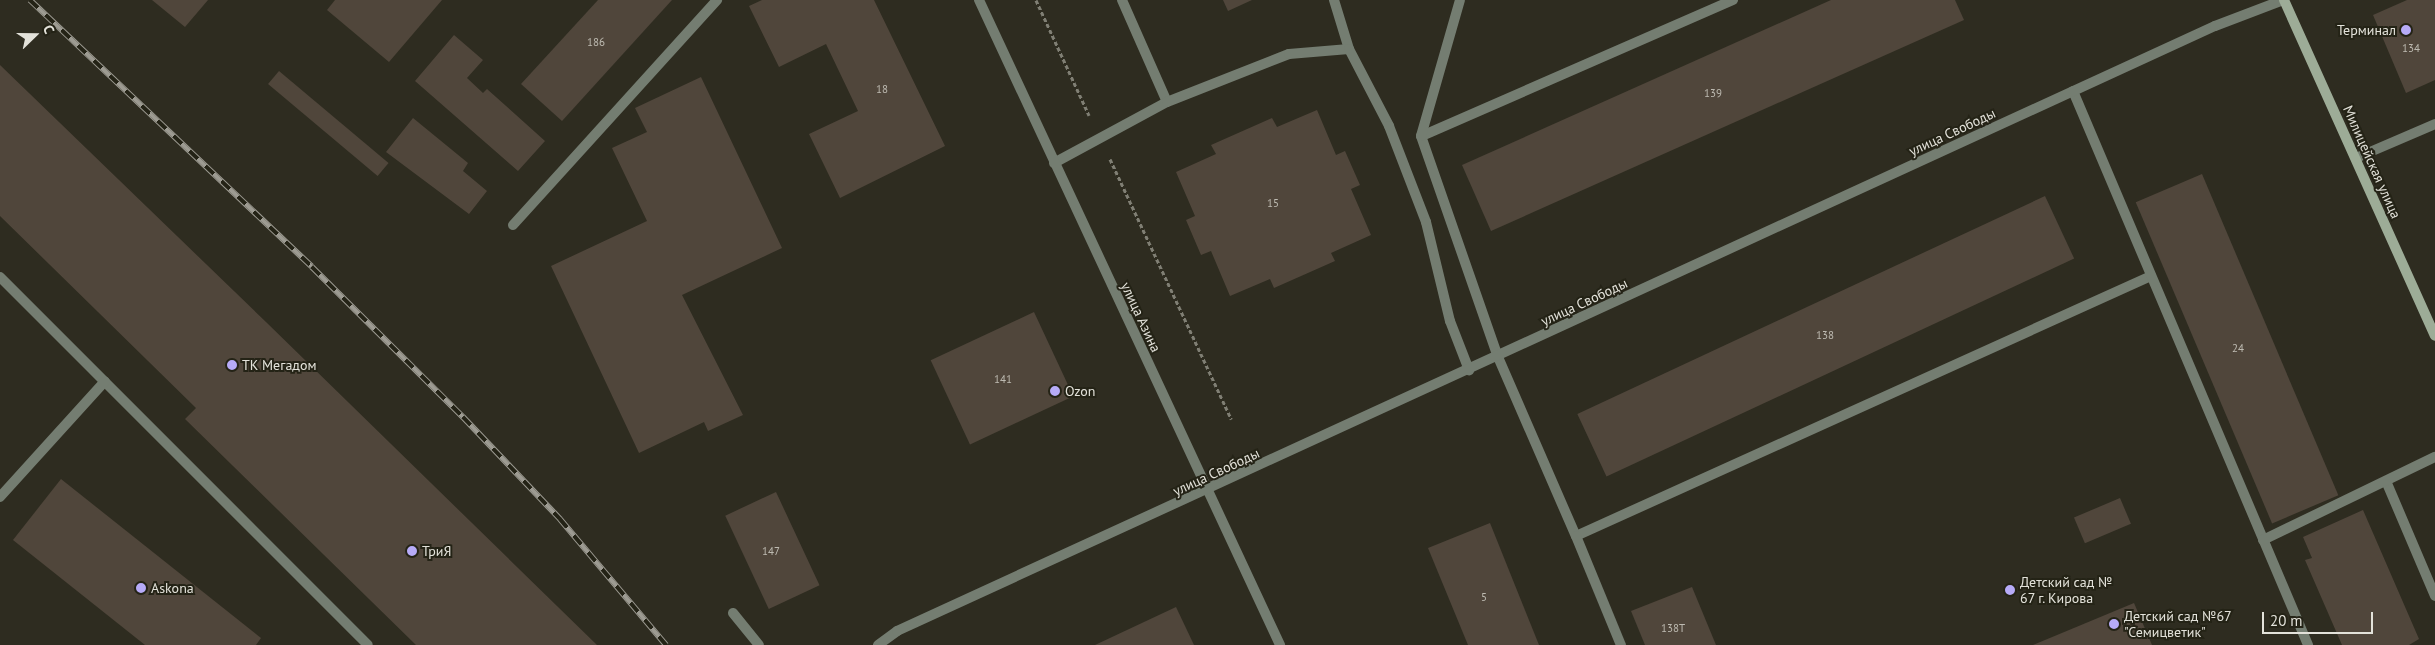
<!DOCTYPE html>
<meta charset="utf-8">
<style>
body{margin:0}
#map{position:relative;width:2435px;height:645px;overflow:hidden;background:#2e2c20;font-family:"PT Sans",sans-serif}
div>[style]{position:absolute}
.building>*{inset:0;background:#50463b;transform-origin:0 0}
.path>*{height:3px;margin-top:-1.5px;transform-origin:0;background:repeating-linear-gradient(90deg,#807f74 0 4px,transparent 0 6.5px)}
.lane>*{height:10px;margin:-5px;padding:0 5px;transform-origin:5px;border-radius:5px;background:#747d71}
.street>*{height:10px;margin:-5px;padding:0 5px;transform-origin:5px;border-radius:5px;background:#747d71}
.secondary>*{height:10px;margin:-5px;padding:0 5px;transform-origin:5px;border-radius:5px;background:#9dac97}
.rail>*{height:5.5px;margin-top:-2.75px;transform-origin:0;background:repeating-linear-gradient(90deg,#242316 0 11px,#9d9b92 0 22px);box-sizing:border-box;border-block:1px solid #9d9b92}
.dots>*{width:14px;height:14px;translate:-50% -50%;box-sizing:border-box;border:2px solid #242316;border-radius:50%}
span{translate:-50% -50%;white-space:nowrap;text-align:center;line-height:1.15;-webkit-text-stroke:4px #242316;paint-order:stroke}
.number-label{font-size:11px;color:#bebbb2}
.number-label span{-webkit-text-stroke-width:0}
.poi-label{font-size:14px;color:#e3e2da}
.right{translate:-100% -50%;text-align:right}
.left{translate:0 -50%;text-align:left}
.street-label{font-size:14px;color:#e3e2da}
.north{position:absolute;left:10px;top:10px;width:50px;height:50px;-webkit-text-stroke:4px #242316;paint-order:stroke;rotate:68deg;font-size:14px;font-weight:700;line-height:20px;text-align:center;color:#e3e2da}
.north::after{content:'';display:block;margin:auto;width:18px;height:22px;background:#e3e2da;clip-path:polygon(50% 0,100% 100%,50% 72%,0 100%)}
.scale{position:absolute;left:2262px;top:612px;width:111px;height:22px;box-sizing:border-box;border:2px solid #e3e2da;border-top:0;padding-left:6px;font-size:15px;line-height:18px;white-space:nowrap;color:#e3e2da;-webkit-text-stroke:4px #242316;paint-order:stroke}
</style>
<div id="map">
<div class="building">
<i style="clip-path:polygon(152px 0,208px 0,185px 27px)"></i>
<i style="clip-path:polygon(335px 0,442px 0,389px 62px,327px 10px)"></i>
<i style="clip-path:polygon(598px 0,672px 0,562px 121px,521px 84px)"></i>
<i style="clip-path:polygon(762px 0,874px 0,945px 146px,840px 198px,809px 134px,858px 111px,826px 44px,779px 67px,749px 6px)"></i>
<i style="clip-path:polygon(1223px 0,1252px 0,1228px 11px)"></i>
<i style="clip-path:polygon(1831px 0,1955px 0,1964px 20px,1491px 231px,1462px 165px)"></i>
<i style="clip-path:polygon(2407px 0,2435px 0,2435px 80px,2406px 93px,2373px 15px)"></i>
<i style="clip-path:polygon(454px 35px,483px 60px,467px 78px,483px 93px,487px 89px,545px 141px,518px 171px,415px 81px)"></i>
<i style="clip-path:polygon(0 65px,266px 322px,597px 645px,416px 645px,185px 419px,196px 408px,0 216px)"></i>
<i style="left:279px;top:71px;width:143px;height:17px;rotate:40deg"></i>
<i style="clip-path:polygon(701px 77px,782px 248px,682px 295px,743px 415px,708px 431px,704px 422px,639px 453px,551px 266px,647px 221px,612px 148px,647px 132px,635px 108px)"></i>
<i style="clip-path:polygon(1317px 110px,1336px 155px,1345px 151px,1360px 185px,1351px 189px,1371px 235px,1331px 253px,1335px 261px,1274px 288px,1270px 279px,1230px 296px,1211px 251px,1201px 255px,1186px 220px,1195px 216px,1176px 172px,1216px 154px,1211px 145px,1272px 118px,1277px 127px)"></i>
<i style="clip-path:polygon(413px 118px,468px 163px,463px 171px,487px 191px,469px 214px,386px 152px)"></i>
<i style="left:2202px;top:174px;width:349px;height:72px;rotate:67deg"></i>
<i style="left:2045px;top:196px;width:69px;height:516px;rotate:65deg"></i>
<i style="left:1034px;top:312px;width:93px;height:114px;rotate:65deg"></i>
<i style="clip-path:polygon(61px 479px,261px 638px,256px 645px,145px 645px,13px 540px)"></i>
<i style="left:776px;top:492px;width:103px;height:56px;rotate:65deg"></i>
<i style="left:2120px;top:498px;width:28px;height:50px;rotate:67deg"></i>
<i style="clip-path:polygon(2363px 510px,2419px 639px,2409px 645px,2342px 645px,2305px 560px,2312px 558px,2303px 537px)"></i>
<i style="clip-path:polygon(1490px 523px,1539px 645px,1468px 645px,1428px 548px)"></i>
<i style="clip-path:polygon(1692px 587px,1716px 645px,1645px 645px,1631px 611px)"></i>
<i style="clip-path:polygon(2134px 603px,2152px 645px,2033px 645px)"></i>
<i style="clip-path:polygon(1176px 607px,1194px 645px,1095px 645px)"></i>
</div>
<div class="path">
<i style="left:1036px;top:0;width:127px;rotate:65.3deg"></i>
<i style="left:1110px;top:159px;width:287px;rotate:65deg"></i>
</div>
<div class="lane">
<i style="left:1122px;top:0;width:111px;rotate:66.2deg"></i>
<i style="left:1334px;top:0;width:51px;rotate:73deg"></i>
<i style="left:1733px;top:0;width:340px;rotate:156.4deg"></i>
<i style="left:1421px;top:136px;width:234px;rotate:70.8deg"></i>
<i style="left:1498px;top:357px;width:195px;rotate:66.5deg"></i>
<i style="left:1576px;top:536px;width:631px;rotate:-24.33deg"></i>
<i style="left:2073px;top:91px;width:602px;rotate:67.01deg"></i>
<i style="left:1421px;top:136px;width:141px;rotate:-74deg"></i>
<i style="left:2356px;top:158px;width:86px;rotate:-23.3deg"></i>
<i style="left:1054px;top:163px;width:128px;rotate:-28.4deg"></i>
<i style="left:1167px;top:102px;width:131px;rotate:-21.5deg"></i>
<i style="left:1289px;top:54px;width:60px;rotate:-4.8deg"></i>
<i style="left:1349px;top:49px;width:87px;rotate:62.5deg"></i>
<i style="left:1389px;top:126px;width:103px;rotate:68.9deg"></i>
<i style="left:1426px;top:222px;width:102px;rotate:76.4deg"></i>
<i style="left:1450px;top:321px;width:53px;rotate:68.8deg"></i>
<i style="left:513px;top:225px;width:304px;rotate:-47.8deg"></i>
<i style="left:0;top:277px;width:520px;rotate:45deg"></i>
<i style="left:2386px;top:481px;width:125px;rotate:66.9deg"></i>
<i style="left:0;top:497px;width:156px;rotate:-47.8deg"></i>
<i style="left:1576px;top:536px;width:118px;rotate:67.6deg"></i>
<i style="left:2263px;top:540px;width:191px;rotate:-25.8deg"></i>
<i style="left:733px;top:613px;width:41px;rotate:50.9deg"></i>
<i style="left:878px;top:645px;width:24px;rotate:-36deg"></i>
</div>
<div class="street">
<i style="left:979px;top:0;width:712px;rotate:64.98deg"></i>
<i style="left:897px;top:631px;width:1450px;rotate:-24.66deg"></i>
<i style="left:2215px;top:26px;width:73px;rotate:-20.9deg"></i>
</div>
<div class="secondary">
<i style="left:2284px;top:0;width:368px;rotate:65.8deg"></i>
</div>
<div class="rail">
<i style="left:30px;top:0;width:388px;rotate:43.4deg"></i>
<i style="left:312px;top:267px;width:213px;rotate:44.8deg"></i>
<i style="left:463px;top:417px;width:141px;rotate:46.4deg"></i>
<i style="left:560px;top:519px;width:165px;rotate:49.9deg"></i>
</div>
<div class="dots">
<i style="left:2406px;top:30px;background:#b7abf8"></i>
<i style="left:232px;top:365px;background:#b7abf8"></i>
<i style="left:1055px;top:391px;background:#b7abf8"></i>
<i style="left:412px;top:551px;background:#b7abf8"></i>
<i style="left:141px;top:588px;background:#b7abf8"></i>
<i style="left:2010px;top:590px;background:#b7abf8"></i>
<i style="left:2114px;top:624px;background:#b7abf8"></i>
</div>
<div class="number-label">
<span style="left:596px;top:42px">186</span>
<span style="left:2411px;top:48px">134</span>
<span style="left:882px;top:89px">18</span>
<span style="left:1713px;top:93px">139</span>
<span style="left:1273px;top:203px">15</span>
<span style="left:1825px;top:335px">138</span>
<span style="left:2238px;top:348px">24</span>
<span style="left:1003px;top:379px">141</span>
<span style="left:771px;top:551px">147</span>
<span style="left:1484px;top:597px">5</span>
<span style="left:1673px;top:628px">138Т</span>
</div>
<div class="poi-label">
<span class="right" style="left:2396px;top:30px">Терминал</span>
<span class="left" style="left:242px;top:365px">ТК Мегадом</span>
<span class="left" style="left:1065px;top:391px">Ozon</span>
<span class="left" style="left:422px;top:551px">ТриЯ</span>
<span class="left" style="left:2020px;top:590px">Детский сад №<br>67 г. Кирова</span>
<span class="left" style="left:151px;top:588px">Askona</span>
<span class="left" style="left:2124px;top:624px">Детский сад №67<br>"Семицветик"</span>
</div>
<div class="street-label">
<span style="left:1952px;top:132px;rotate:-25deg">улица Свободы</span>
<span style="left:2372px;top:162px;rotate:66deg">Милицейская улица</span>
<span style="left:1584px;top:302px;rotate:-25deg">улица Свободы</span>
<span style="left:1141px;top:317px;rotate:65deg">улица Азина</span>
<span style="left:1216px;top:472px;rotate:-25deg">улица Свободы</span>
</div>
<div class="north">С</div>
<div class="scale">20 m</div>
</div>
